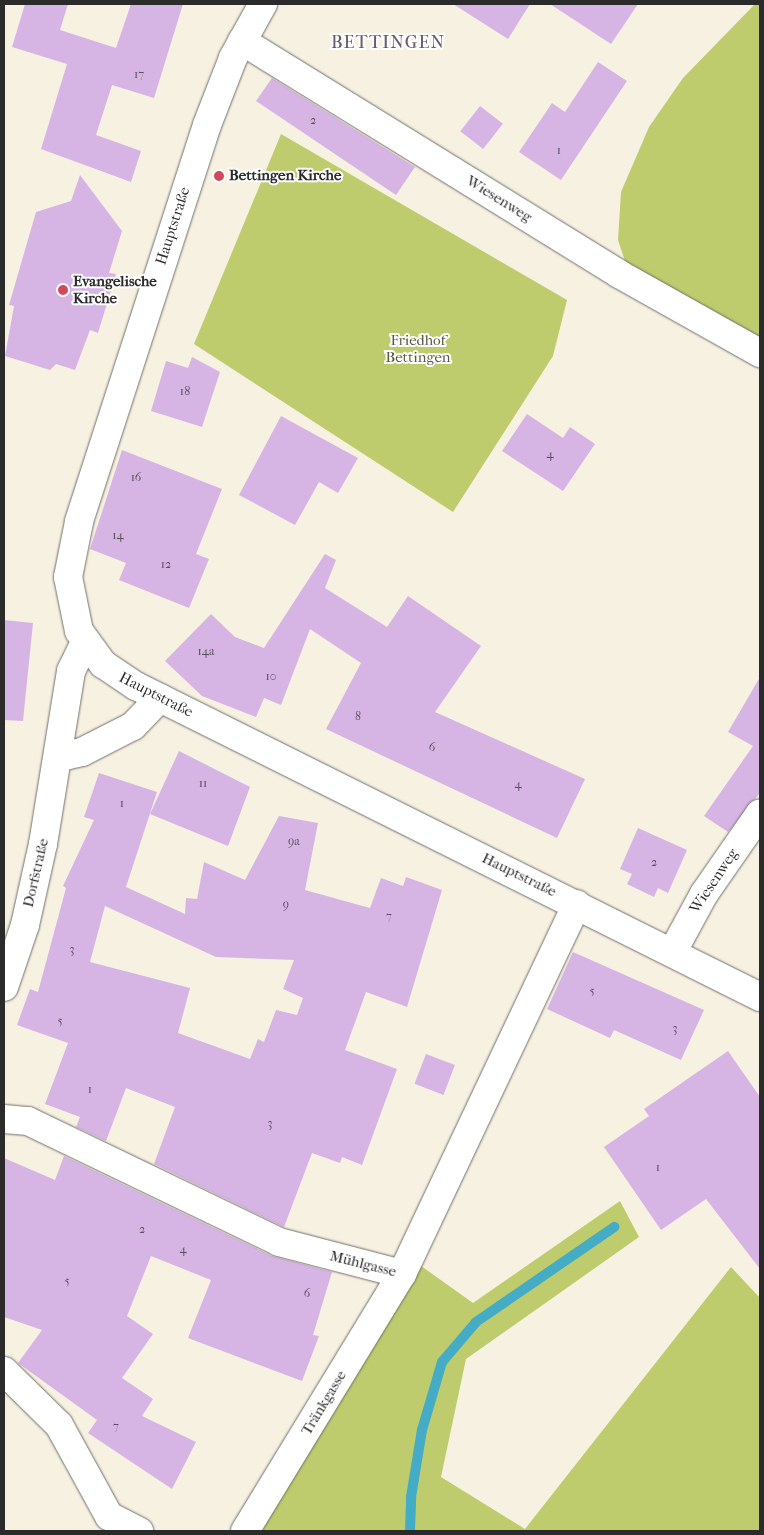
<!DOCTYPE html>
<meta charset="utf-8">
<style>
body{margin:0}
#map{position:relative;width:764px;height:1535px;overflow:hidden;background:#f7f1e2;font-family:"IM FELL French Canon",serif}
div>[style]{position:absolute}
.green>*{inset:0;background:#bfcc6d}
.stream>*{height:10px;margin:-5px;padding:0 5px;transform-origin:5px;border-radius:5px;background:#44acc4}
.building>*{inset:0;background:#d6b5e5;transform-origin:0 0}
.roads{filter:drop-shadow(0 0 1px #72706b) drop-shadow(0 0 1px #72706b)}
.minor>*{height:28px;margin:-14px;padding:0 14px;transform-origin:14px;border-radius:14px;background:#fff}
.dots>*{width:14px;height:14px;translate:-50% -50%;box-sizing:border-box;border:2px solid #fff;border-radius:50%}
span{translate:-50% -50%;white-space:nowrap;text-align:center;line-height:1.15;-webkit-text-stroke:4px #fff;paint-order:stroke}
.number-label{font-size:12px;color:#564e5a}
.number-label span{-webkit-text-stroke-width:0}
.poi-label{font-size:15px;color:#2b2b2b;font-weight:700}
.left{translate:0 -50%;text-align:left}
.street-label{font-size:15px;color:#2b2b2b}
.park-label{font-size:15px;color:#575b3f}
.quarter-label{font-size:18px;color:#675b6c;letter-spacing:1px}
.frame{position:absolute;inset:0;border:5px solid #2b2b2b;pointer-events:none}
</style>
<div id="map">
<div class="green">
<i style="clip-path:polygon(755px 4px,760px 4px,760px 344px,627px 267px,618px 240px,621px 192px,649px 127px,683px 78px)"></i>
<i style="clip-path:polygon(281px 134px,567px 300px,553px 356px,453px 512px,194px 344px)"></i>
<i style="clip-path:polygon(620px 1201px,639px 1237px,466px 1359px,441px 1477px,525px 1529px,731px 1267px,760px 1298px,760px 1531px,245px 1531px,410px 1258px,473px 1303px)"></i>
</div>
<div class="stream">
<i style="left:410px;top:1531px;width:34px;rotate:-88deg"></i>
<i style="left:411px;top:1497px;width:68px;rotate:-80.7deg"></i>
<i style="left:422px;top:1430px;width:71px;rotate:-73.6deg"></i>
<i style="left:442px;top:1362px;width:52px;rotate:-49.6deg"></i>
<i style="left:476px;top:1322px;width:168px;rotate:-34.5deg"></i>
</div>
<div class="building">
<i style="clip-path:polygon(25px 4px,68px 4px,60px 30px,116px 48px,131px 4px,183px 4px,154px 98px,112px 85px,96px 135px,141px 151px,131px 182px,41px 149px,67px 64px,12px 47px)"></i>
<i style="clip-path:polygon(453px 4px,530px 4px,508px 39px)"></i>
<i style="clip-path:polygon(550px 4px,638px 4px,611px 44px)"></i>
<i style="clip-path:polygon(598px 62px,627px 81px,561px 180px,519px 152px,552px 103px,565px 112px)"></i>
<i style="clip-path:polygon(272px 78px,415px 167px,396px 195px,256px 101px)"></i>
<i style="left:480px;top:106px;width:29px;height:32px;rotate:38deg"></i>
<i style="clip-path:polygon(80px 175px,122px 231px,109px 273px,116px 274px,98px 333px,90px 330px,75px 370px,56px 364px,50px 370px,5px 356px,14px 306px,9px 305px,36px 212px,71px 201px)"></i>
<i style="clip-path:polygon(192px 357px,220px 372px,202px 427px,151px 411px,166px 361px,188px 368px)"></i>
<i style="clip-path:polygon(527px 414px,563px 438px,570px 427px,595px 444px,563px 491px,502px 451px)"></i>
<i style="clip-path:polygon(281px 416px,358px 458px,338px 493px,319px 482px,295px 525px,239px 495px)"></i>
<i style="clip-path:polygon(122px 450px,222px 489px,196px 554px,209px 559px,189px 608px,119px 580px,126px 563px,90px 549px)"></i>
<i style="clip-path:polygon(325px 554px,336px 560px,325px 588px,387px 627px,408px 596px,481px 646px,435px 712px,585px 779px,557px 838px,326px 729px,361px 663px,310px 629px,281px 705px,264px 698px,256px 717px,202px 696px,165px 661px,211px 614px,235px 637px,264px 648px)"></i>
<i style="clip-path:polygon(4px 620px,33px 623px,23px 721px,4px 720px)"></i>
<i style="clip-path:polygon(760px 677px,760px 793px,728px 832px,704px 816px,753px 746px,728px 732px)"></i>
<i style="clip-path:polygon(179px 751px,250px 787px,228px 846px,150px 814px)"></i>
<i style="clip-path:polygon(evenodd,99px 773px,157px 792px,126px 887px,185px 914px,186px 898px,197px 899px,204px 862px,245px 880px,279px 816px,318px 823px,305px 890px,370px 908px,381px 878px,403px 886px,406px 877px,442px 890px,407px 1007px,366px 992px,345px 1050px,397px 1069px,362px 1165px,342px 1157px,340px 1163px,312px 1153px,284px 1227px,154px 1164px,175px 1107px,126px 1088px,106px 1141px,76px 1127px,80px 1117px,45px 1104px,68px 1043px,17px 1025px,30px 989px,38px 992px,66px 888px,63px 886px,94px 820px,84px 817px,99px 773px,105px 906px,216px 957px,294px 960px,283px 989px,303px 998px,297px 1015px,276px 1010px,264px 1042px,258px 1039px,250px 1059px,178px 1033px,190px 988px,90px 962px,105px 906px)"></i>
<i style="clip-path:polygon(638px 828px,687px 850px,668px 893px,658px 888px,654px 897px,627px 884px,632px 874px,620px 869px)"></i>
<i style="clip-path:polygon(573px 952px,704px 1010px,681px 1060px,614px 1030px,610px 1038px,547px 1009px)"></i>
<i style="clip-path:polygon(728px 1051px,760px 1097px,760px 1269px,706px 1199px,661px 1230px,604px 1147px,649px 1116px,644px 1109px)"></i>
<i style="left:426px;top:1054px;width:31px;height:32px;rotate:21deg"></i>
<i style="clip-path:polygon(64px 1156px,272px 1256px,332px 1272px,313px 1335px,319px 1336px,302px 1381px,188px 1338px,211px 1280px,151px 1256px,127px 1316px,153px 1334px,122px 1378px,153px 1399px,142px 1416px,196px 1442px,172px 1489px,88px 1433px,97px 1420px,18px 1363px,42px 1330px,4px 1317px,4px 1158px,55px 1180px)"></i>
</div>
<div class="roads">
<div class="minor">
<i style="left:263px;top:4px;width:62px;rotate:119.1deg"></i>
<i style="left:233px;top:58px;width:72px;rotate:111.2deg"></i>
<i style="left:207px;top:125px;width:417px;rotate:107.9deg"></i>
<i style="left:79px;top:522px;width:56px;rotate:101.3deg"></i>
<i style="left:68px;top:577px;width:55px;rotate:78.5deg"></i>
<i style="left:79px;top:631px;width:41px;rotate:54deg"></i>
<i style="left:103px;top:664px;width:40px;rotate:34deg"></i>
<i style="left:136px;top:686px;width:697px;rotate:26.49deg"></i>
<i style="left:242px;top:41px;width:443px;rotate:31.7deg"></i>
<i style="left:619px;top:274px;width:162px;rotate:29.3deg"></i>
<i style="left:60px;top:757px;width:23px;rotate:-13deg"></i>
<i style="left:82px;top:752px;width:57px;rotate:-27deg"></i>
<i style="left:133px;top:726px;width:39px;rotate:-46deg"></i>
<i style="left:673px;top:951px;width:65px;rotate:-61.5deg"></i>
<i style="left:704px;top:894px;width:98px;rotate:-55.3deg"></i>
<i style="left:4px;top:987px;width:65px;rotate:-71.3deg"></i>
<i style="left:25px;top:925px;width:83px;rotate:-77.5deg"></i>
<i style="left:43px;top:844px;width:175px;rotate:-80.8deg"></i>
<i style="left:71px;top:671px;width:32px;rotate:-64deg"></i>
<i style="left:4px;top:1119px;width:24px;rotate:5deg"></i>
<i style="left:28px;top:1121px;width:279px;rotate:25.7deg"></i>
<i style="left:279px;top:1242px;width:127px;rotate:14.6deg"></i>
<i style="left:402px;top:1274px;width:409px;rotate:-64.7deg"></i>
<i style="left:4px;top:1371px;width:77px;rotate:44.5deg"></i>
<i style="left:59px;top:1425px;width:104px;rotate:61.2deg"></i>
<i style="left:109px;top:1516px;width:34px;rotate:27deg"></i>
<i style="left:245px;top:1531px;width:301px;rotate:-58.6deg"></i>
</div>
</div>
<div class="dots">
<i style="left:219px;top:176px;background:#d1495b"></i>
<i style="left:63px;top:290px;background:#d1495b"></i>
</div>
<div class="number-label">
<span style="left:139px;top:75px">17</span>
<span style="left:313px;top:121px">2</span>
<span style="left:559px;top:151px">1</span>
<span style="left:185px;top:392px">18</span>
<span style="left:550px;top:455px">4</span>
<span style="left:136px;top:478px">16</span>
<span style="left:118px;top:536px">14</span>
<span style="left:166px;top:565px">12</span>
<span style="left:206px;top:652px">14a</span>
<span style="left:271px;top:677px">10</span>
<span style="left:358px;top:717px">8</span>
<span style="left:432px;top:748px">6</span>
<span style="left:203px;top:784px">11</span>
<span style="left:518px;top:785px">4</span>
<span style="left:122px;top:804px">1</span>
<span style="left:294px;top:842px">9a</span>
<span style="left:654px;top:863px">2</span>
<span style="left:286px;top:905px">9</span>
<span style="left:389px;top:917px">7</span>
<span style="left:72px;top:950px">3</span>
<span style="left:592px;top:992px">5</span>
<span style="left:60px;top:1022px">5</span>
<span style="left:675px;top:1029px">3</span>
<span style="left:90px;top:1090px">1</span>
<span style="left:270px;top:1124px">3</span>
<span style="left:658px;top:1168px">1</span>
<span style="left:142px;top:1230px">2</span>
<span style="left:183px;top:1250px">4</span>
<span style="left:67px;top:1282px">5</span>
<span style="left:307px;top:1294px">6</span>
<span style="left:116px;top:1427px">7</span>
</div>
<div class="poi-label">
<span class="left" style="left:229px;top:176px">Bettingen Kirche</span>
<span class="left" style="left:73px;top:290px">Evangelische<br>Kirche</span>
</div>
<div class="street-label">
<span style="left:499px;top:199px;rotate:32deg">Wiesenweg</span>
<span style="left:173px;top:226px;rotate:-72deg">Hauptstraße</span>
<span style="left:156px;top:695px;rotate:27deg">Hauptstraße</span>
<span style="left:36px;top:873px;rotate:-77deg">Dorfstraße</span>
<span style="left:519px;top:875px;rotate:26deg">Hauptstraße</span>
<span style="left:714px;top:881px;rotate:-56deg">Wiesenweg</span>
<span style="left:363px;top:1264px;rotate:14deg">Mühlgasse</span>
<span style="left:324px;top:1403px;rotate:-59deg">Tränkgasse</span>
</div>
<div class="park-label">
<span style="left:418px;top:349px">Friedhof<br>Bettingen</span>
</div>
<div class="quarter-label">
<span style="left:388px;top:43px">BETTINGEN</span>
</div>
<div class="frame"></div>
</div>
